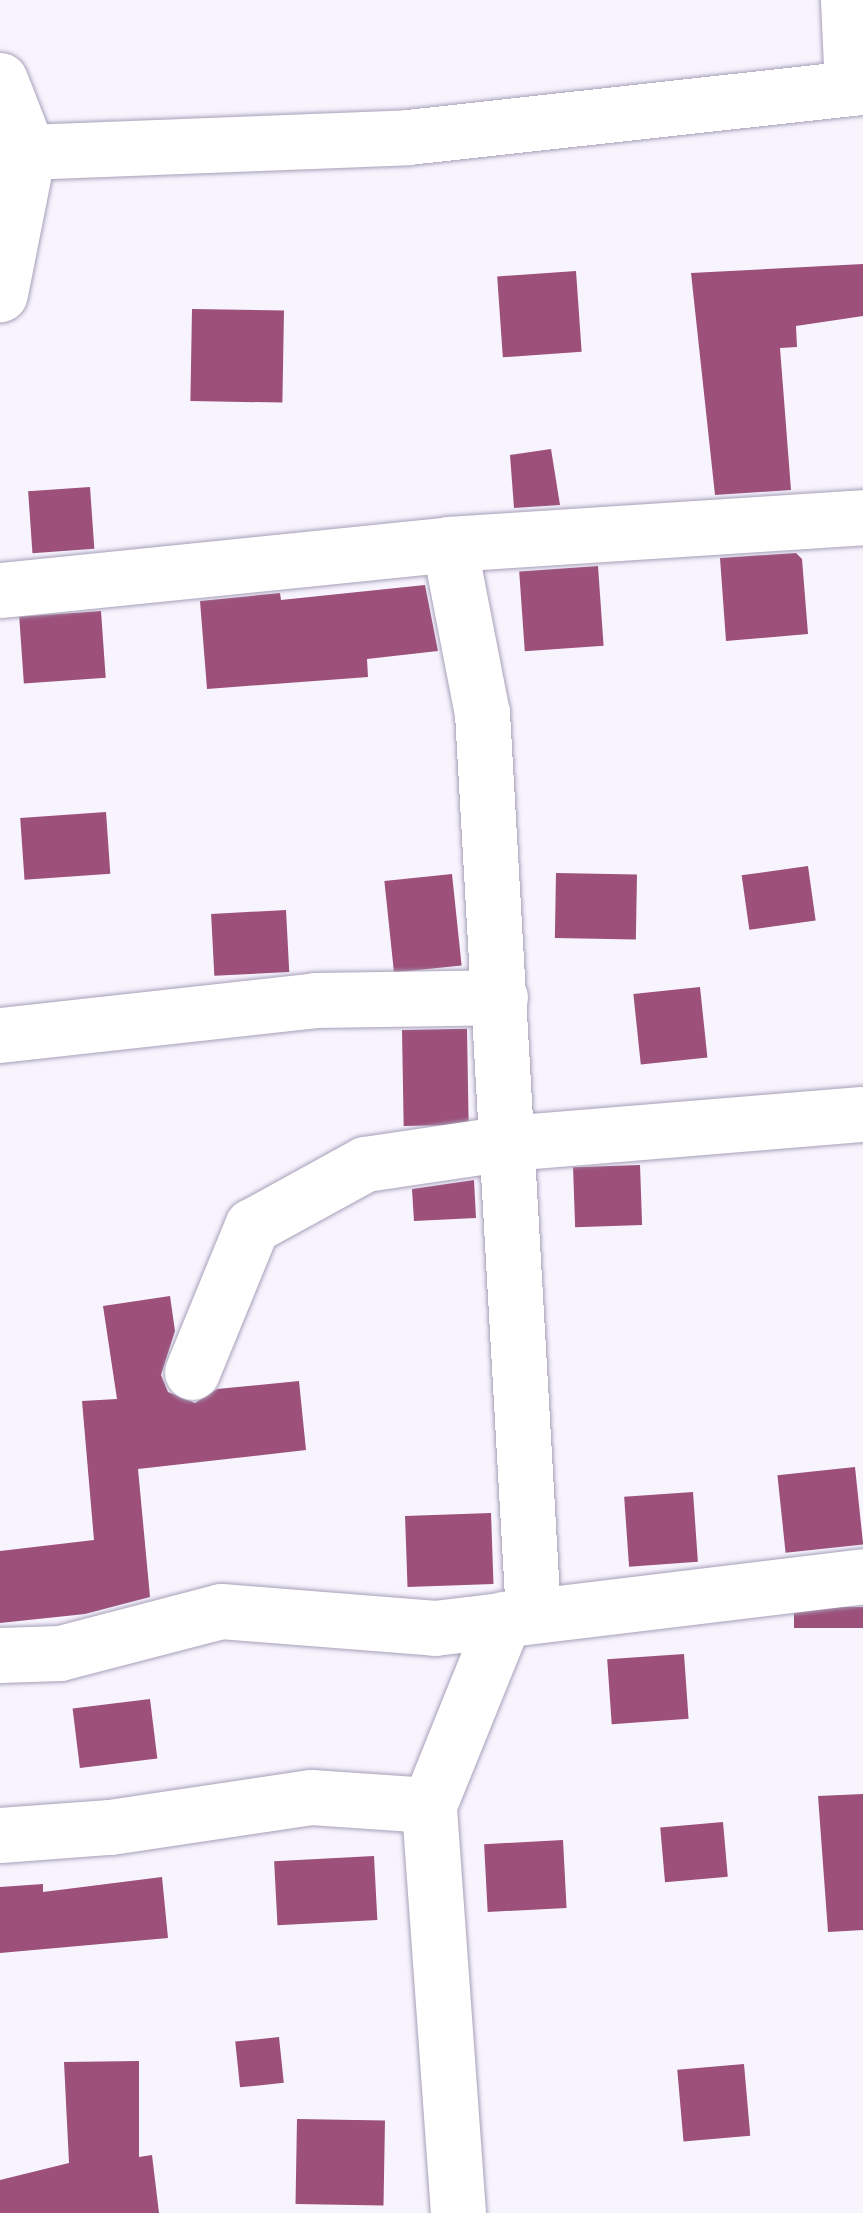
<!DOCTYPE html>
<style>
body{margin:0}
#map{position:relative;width:863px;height:2213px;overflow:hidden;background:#f7f4fe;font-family:Overpass,sans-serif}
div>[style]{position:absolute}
.building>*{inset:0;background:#9c507a;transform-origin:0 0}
.roads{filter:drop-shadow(0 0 2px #a79fb8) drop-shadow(0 0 2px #a79fb8)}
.street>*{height:55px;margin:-27.5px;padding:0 27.5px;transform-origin:27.5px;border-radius:27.5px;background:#fff}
.secondary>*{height:55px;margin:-27.5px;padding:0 27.5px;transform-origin:27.5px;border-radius:27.5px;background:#fff}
span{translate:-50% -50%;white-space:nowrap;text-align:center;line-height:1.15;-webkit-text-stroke:10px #fff;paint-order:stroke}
</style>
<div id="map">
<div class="building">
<i style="clip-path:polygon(863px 264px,863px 316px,796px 326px,797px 347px,780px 348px,791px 490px,715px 495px,691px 273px)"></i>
<i style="left:576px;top:271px;width:81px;height:79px;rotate:86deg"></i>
<i style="left:192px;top:309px;width:92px;height:92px;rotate:1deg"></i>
<i style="clip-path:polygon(551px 449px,560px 505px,514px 508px,510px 455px)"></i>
<i style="left:90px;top:487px;width:62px;height:62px;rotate:86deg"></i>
<i style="clip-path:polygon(796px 553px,802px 559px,808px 634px,726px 641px,720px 558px)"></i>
<i style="left:598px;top:566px;width:80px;height:79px;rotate:86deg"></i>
<i style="clip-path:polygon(425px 585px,438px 651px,367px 659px,368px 677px,207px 689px,200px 601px,280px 593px,281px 600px)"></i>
<i style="left:101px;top:611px;width:67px;height:82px;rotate:86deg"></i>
<i style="left:106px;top:812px;width:62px;height:86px;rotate:86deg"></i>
<i style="left:808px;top:866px;width:55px;height:67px;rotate:82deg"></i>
<i style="left:556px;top:873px;width:81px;height:65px;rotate:1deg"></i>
<i style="left:452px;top:874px;width:92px;height:68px;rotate:84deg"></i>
<i style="left:286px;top:910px;width:62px;height:75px;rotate:87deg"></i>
<i style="left:700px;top:987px;width:71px;height:67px;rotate:84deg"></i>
<i style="left:402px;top:1030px;width:65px;height:96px;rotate:-1deg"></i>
<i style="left:640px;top:1165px;width:60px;height:67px;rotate:88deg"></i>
<i style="clip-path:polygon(474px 1180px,476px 1218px,414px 1221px,412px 1189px)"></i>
<i style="clip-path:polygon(170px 1296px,175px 1331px,161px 1375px,168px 1392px,195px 1403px,217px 1389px,299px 1381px,306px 1450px,138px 1469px,150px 1597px,85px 1614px,0 1623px,0 1551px,94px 1540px,82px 1401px,117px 1399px,103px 1306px)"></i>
<i style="left:855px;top:1467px;width:78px;height:78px;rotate:84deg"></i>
<i style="left:693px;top:1492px;width:70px;height:69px;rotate:86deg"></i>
<i style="left:491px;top:1513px;width:71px;height:86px;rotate:88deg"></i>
<i style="left:863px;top:1607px;width:21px;height:69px;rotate:90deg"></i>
<i style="left:684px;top:1654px;width:65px;height:77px;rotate:86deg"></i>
<i style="left:150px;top:1699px;width:60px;height:78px;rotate:83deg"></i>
<i style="clip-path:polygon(863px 1794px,863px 1930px,828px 1932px,818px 1796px)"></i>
<i style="left:723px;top:1822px;width:55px;height:63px;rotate:85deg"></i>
<i style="left:563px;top:1840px;width:68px;height:79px;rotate:87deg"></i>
<i style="left:374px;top:1856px;width:64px;height:100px;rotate:87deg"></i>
<i style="clip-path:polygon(162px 1877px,168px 1938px,0 1953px,0 1887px,43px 1884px,43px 1892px)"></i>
<i style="left:279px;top:2037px;width:46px;height:44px;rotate:84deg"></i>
<i style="clip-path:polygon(139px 2061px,139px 2157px,152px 2155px,159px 2213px,0 2213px,0 2180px,69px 2163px,64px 2062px)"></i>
<i style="left:744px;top:2064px;width:72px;height:67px;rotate:85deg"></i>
<i style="left:297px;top:2119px;width:88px;height:85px;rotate:1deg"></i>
</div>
<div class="roads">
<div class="street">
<i style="left:848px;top:0;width:88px;rotate:87.4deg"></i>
<i style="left:0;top:80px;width:77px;rotate:68.7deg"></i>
<i style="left:28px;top:152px;width:145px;rotate:101.2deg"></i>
<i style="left:449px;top:544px;width:172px;rotate:79deg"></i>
<i style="left:482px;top:713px;width:903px;rotate:86.76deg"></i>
<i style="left:0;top:590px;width:451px;rotate:-5.8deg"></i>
<i style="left:449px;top:544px;width:415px;rotate:-3.7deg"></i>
<i style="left:0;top:1035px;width:317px;rotate:-6.3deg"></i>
<i style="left:315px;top:1000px;width:185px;rotate:-0.9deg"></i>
<i style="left:192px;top:1372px;width:158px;rotate:-67.7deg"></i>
<i style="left:252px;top:1226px;width:129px;rotate:-28.8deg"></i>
<i style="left:365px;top:1164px;width:145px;rotate:-8.4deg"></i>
<i style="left:508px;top:1143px;width:356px;rotate:-4.7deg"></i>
<i style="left:0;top:1655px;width:60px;rotate:-1.9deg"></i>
<i style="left:60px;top:1653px;width:166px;rotate:-14.6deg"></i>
<i style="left:221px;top:1611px;width:215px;rotate:4.5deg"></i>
<i style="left:435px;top:1628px;width:431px;rotate:-6.9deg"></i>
<i style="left:0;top:1835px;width:110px;rotate:-4.2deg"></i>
<i style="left:110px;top:1827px;width:203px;rotate:-8.5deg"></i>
<i style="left:311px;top:1797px;width:118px;rotate:3.9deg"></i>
<i style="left:458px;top:2213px;width:409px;rotate:-94.1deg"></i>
<i style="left:429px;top:1805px;width:201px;rotate:-68deg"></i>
</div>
<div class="secondary">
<i style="left:0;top:153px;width:408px;rotate:-2.2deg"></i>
<i style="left:408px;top:137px;width:458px;rotate:-6.3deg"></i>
</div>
</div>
</div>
